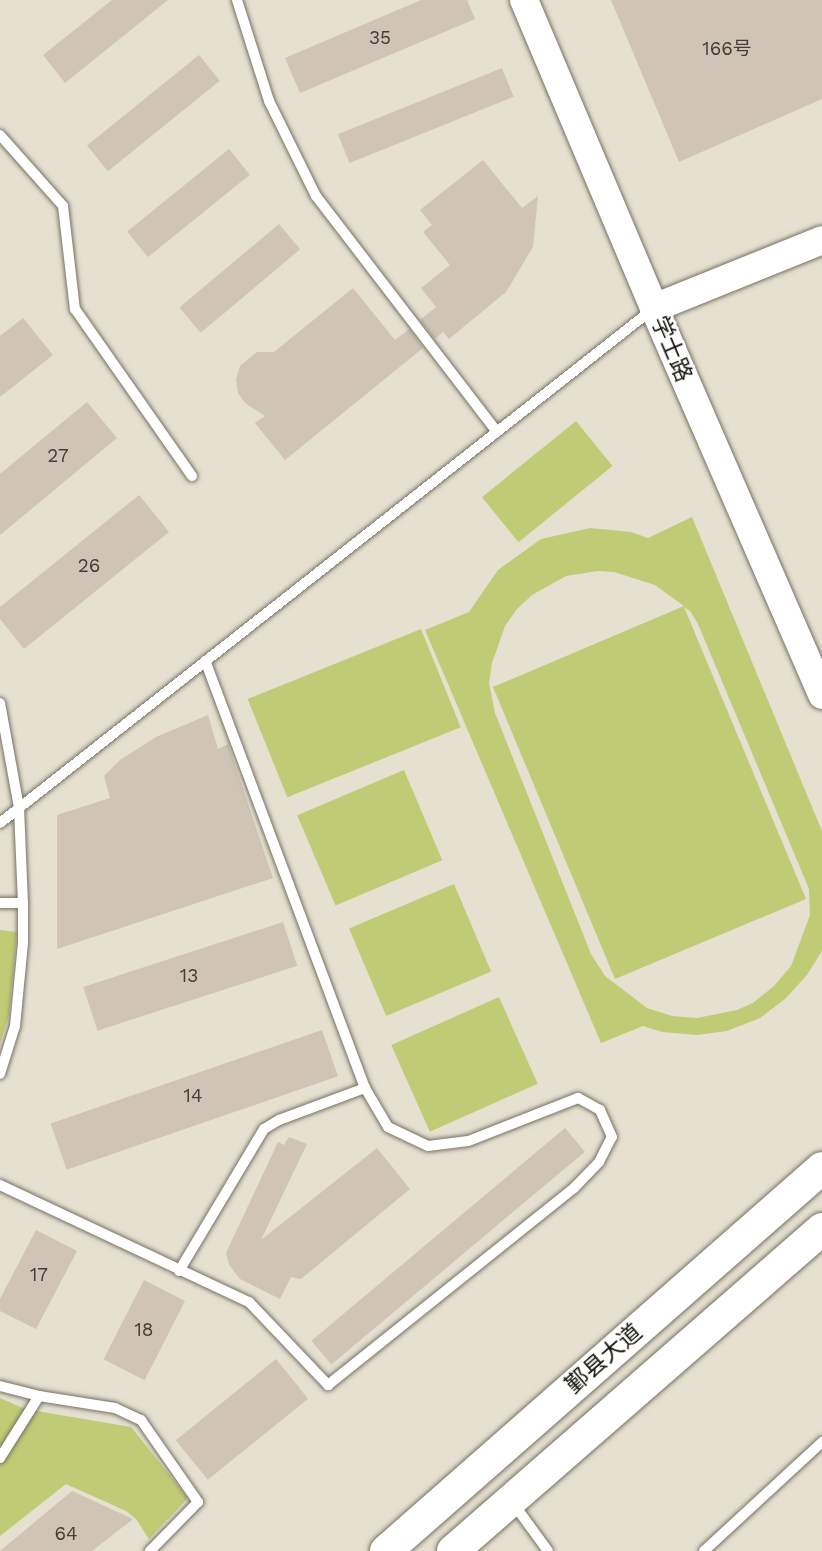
<!DOCTYPE html>
<meta charset="utf-8">
<style>
body{margin:0}
#map{position:relative;width:822px;height:1551px;overflow:hidden;background:#e5e0d0;font-family:"Work Sans","Noto Sans SC",sans-serif}
div>[style]{position:absolute}
.green>*{inset:0;background:#c0cc75;transform-origin:0 0}
.building>*{inset:0;background:#cfc4b6;transform-origin:0 0}
.roads{filter:drop-shadow(0 0 2px #767264) drop-shadow(0 0 2px #767264)}
.lane>*{height:10px;margin:-5px;padding:0 5px;transform-origin:5px;border-radius:5px;background:#fff}
.secondary>*{height:28px;margin:-14px;padding:0 14px;transform-origin:14px;border-radius:14px;background:#fff}
.primary>*{height:32px;margin:-16px;padding:0 16px;transform-origin:16px;border-radius:16px;background:#fff}
span{translate:-50% -50%;white-space:nowrap;text-align:center;line-height:1.15;-webkit-text-stroke:5px #fff;paint-order:stroke}
.number-label{font-size:19px;color:#433e37}
.number-label span{-webkit-text-stroke-width:0}
.street-label{font-size:23px;color:#14120d}
</style>
<div id="map">
<div class="green">
<i style="left:576px;top:421px;width:58px;height:121px;rotate:51deg"></i>
<i style="clip-path:polygon(evenodd,692px 517px,822px 831px,822px 951px,807px 975px,785px 999px,760px 1018px,727px 1031px,697px 1035px,662px 1032px,643px 1026px,601px 1043px,425px 630px,469px 612px,498px 570px,541px 539px,590px 528px,631px 532px,648px 538px,692px 517px,598px 571px,614px 572px,655px 585px,684px 606px,493px 687px,615px 979px,806px 899px,684px 607px,690px 611px,698px 624px,809px 889px,810px 915px,791px 966px,774px 986px,753px 1003px,737px 1010px,697px 1018px,672px 1016px,647px 1008px,605px 976px,591px 954px,495px 713px,489px 683px,492px 663px,505px 626px,517px 609px,532px 595px,566px 576px,598px 571px)"></i>
<i style="left:421px;top:629px;width:106px;height:187px;rotate:68deg"></i>
<i style="left:404px;top:770px;width:98px;height:116px;rotate:67deg"></i>
<i style="left:454px;top:884px;width:95px;height:114px;rotate:67deg"></i>
<i style="clip-path:polygon(0 930px,17px 932px,9px 1015px,0 1044px)"></i>
<i style="left:499px;top:997px;width:95px;height:118px;rotate:66deg"></i>
<i style="clip-path:polygon(0 1398px,25px 1409px,131px 1427px,188px 1498px,149px 1539px,136px 1519px,126px 1511px,66px 1484px,0 1536px)"></i>
</div>
<div class="building">
<i style="clip-path:polygon(112px 0,168px 0,65px 83px,43px 55px)"></i>
<i style="clip-path:polygon(421px 0,467px 0,475px 19px,300px 93px,285px 58px)"></i>
<i style="clip-path:polygon(611px 0,822px 0,822px 99px,679px 162px)"></i>
<i style="left:199px;top:55px;width:33px;height:144px;rotate:51deg"></i>
<i style="left:502px;top:68px;width:31px;height:177px;rotate:68deg"></i>
<i style="left:229px;top:149px;width:33px;height:131px;rotate:51deg"></i>
<i style="clip-path:polygon(483px 160px,522px 208px,538px 196px,533px 247px,506px 292px,449px 339px,443px 332px,435px 339px,420px 320px,436px 307px,421px 288px,450px 265px,423px 232px,432px 225px,420px 210px)"></i>
<i style="left:279px;top:224px;width:33px;height:130px;rotate:50deg"></i>
<i style="clip-path:polygon(353px 288px,395px 340px,409px 329px,423px 348px,285px 460px,255px 423px,265px 416px,245px 403px,238px 393px,236px 379px,240px 366px,257px 352px,274px 352px)"></i>
<i style="clip-path:polygon(23px 318px,53px 355px,0 397px,0 336px)"></i>
<i style="clip-path:polygon(87px 402px,117px 438px,0 535px,0 474px)"></i>
<i style="clip-path:polygon(139px 495px,169px 532px,24px 649px,0 619px,0 607px)"></i>
<i style="clip-path:polygon(208px 715px,218px 749px,228px 744px,273px 878px,57px 949px,57px 815px,110px 798px,104px 776px,120px 760px,156px 737px)"></i>
<i style="left:283px;top:922px;width:46px;height:210px;rotate:72deg"></i>
<i style="left:322px;top:1030px;width:49px;height:287px;rotate:71deg"></i>
<i style="left:565px;top:1128px;width:31px;height:331px;rotate:50deg"></i>
<i style="clip-path:polygon(289px 1137px,307px 1144px,261px 1240px,377px 1148px,410px 1189px,301px 1279px,291px 1277px,280px 1299px,240px 1279px,229px 1265px,226px 1253px,278px 1142px,284px 1145px)"></i>
<i style="clip-path:polygon(36px 1230px,77px 1251px,36px 1329px,0 1311px,0 1299px)"></i>
<i style="left:144px;top:1280px;width:46px;height:89px;rotate:27deg"></i>
<i style="left:276px;top:1359px;width:51px;height:129px;rotate:51deg"></i>
<i style="clip-path:polygon(72px 1491px,133px 1519px,92px 1551px,0 1551px)"></i>
</div>
<div class="roads">
<div class="lane">
<i style="left:237px;top:0;width:106px;rotate:72.4deg"></i>
<i style="left:269px;top:101px;width:106px;rotate:63.7deg"></i>
<i style="left:316px;top:196px;width:297px;rotate:52.5deg"></i>
<i style="left:0;top:135px;width:95px;rotate:48.4deg"></i>
<i style="left:63px;top:206px;width:104px;rotate:83.4deg"></i>
<i style="left:75px;top:309px;width:204px;rotate:55deg"></i>
<i style="left:0;top:703px;width:107px;rotate:79.7deg"></i>
<i style="left:19px;top:808px;width:95px;rotate:87.6deg"></i>
<i style="left:23px;top:903px;width:40px;rotate:90deg"></i>
<i style="left:23px;top:943px;width:83px;rotate:95.5deg"></i>
<i style="left:15px;top:1026px;width:50px;rotate:107.4deg"></i>
<i style="left:0;top:823px;width:831px;rotate:-38.21deg"></i>
<i style="left:0;top:903px;width:23px"></i>
<i style="left:0;top:1185px;width:275px;rotate:25.2deg"></i>
<i style="left:249px;top:1302px;width:115px;rotate:46.4deg"></i>
<i style="left:328px;top:1385px;width:315px;rotate:-38.7deg"></i>
<i style="left:574px;top:1188px;width:36px;rotate:-46deg"></i>
<i style="left:599px;top:1162px;width:28px;rotate:-63deg"></i>
<i style="left:612px;top:1137px;width:30px;rotate:-114deg"></i>
<i style="left:600px;top:1110px;width:25px;rotate:-151deg"></i>
<i style="left:578px;top:1098px;width:118px;rotate:158.6deg"></i>
<i style="left:468px;top:1141px;width:40px;rotate:172.9deg"></i>
<i style="left:428px;top:1146px;width:44px;rotate:-154.6deg"></i>
<i style="left:388px;top:1127px;width:45px;rotate:-120.5deg"></i>
<i style="left:365px;top:1088px;width:456px;rotate:-110.5deg"></i>
<i style="left:179px;top:1271px;width:165px;rotate:-59.1deg"></i>
<i style="left:264px;top:1129px;width:17px;rotate:-31deg"></i>
<i style="left:279px;top:1120px;width:92px;rotate:-20.4deg"></i>
<i style="left:0;top:1386px;width:40px;rotate:14.4deg"></i>
<i style="left:39px;top:1396px;width:77px;rotate:9deg"></i>
<i style="left:115px;top:1408px;width:29px;rotate:25deg"></i>
<i style="left:141px;top:1420px;width:100px;rotate:55.2deg"></i>
<i style="left:198px;top:1502px;width:69px;rotate:134.4deg"></i>
<i style="left:0;top:1458px;width:73px;rotate:-57.8deg"></i>
<i style="left:513px;top:1503px;width:59px;rotate:53.9deg"></i>
<i style="left:704px;top:1551px;width:161px;rotate:-42.7deg"></i>
</div>
<div class="secondary">
<i style="left:524px;top:0;width:334px;rotate:67.1deg"></i>
<i style="left:654px;top:308px;width:422px;rotate:66.5deg"></i>
<i style="left:654px;top:308px;width:181px;rotate:-22deg"></i>
</div>
<div class="primary">
<i style="left:386px;top:1551px;width:580px;rotate:-41.3deg"></i>
<i style="left:453px;top:1551px;width:490px;rotate:-41.1deg"></i>
</div>
</div>
<div class="number-label">
<span style="left:380px;top:38px">35</span>
<span style="left:727px;top:49px">166号</span>
<span style="left:58px;top:456px">27</span>
<span style="left:89px;top:566px">26</span>
<span style="left:189px;top:976px">13</span>
<span style="left:193px;top:1096px">14</span>
<span style="left:39px;top:1275px">17</span>
<span style="left:144px;top:1330px">18</span>
<span style="left:66px;top:1534px">64</span>
</div>
<div class="street-label">
<span style="left:671px;top:349px;rotate:67deg">学士路</span>
<span style="left:604px;top:1359px;rotate:-41deg">鄞县大道</span>
</div>
</div>
